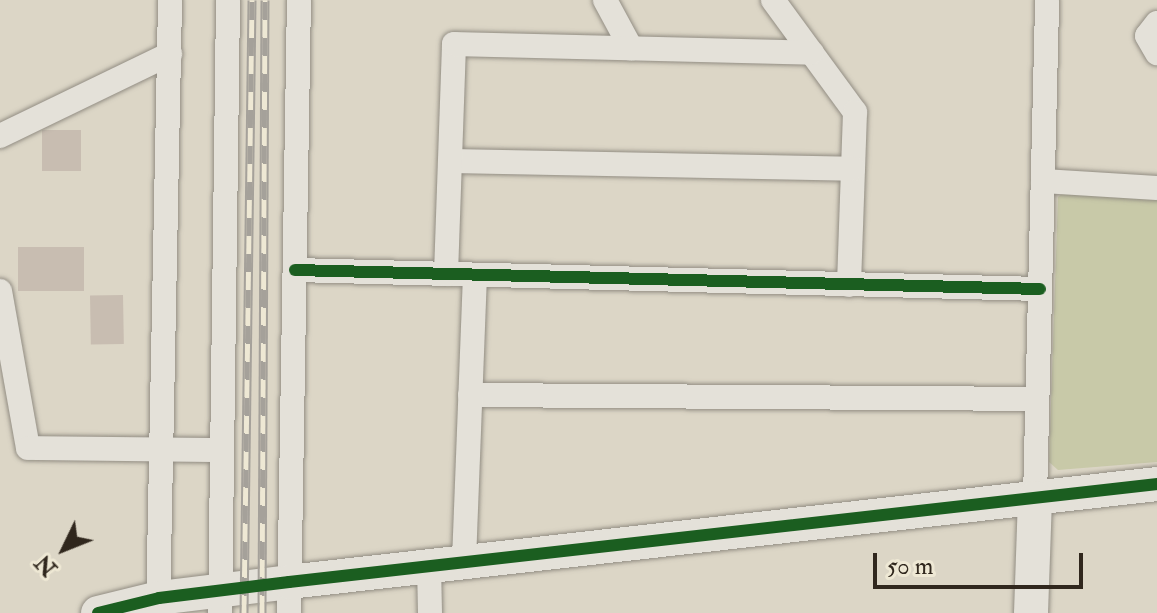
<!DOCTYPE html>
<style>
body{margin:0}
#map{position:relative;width:1157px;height:613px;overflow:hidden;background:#dcd6c6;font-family:"IM FELL Double Pica",serif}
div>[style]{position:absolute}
.green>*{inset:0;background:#c8c9a8}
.building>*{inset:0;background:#c8bdb1;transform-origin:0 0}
.roads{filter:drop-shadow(0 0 2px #928d83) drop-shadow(0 0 2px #928d83)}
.street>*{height:24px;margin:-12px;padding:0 12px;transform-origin:12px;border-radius:12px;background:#e4e1d9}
.secondary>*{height:34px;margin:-17px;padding:0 17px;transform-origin:17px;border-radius:17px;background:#e4e1d9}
.rail>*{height:9px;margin-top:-4.5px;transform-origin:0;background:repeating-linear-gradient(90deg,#eee8d4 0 18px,#a5a19a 0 36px);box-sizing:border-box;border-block:2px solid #a5a19a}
.cycleway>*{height:12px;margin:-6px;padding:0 6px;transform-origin:6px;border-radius:6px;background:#1b5e20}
span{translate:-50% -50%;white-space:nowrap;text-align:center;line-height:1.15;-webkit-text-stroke:8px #eee8d4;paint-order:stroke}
.north{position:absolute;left:24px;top:509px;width:80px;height:80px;-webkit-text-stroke:6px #eee8d4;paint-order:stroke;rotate:227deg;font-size:22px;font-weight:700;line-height:32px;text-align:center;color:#30271d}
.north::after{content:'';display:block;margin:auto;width:28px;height:36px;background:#30271d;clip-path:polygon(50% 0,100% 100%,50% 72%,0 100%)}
.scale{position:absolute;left:873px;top:553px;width:210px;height:36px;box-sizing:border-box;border:4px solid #30271d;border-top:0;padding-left:10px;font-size:24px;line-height:28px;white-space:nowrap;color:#30271d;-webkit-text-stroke:6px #eee8d4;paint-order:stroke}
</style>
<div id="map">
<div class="green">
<i style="clip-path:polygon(1065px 191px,1157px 200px,1157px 462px,1058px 470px,1049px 462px,1058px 197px)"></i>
</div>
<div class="building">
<i style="left:42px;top:130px;width:39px;height:41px"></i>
<i style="left:18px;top:247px;width:66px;height:44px"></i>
<i style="left:123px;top:295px;width:49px;height:33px;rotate:89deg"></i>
</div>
<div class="roads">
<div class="street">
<i style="left:605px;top:0;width:55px;rotate:61.6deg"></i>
<i style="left:773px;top:0;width:139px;rotate:53.8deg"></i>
<i style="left:855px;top:112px;width:173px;rotate:92deg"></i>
<i style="left:1157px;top:23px;width:16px;rotate:128deg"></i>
<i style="left:1147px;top:36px;width:20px;rotate:60deg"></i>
<i style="left:0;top:136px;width:189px;rotate:-25.8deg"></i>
<i style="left:450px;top:161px;width:403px;rotate:1.1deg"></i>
<i style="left:1043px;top:181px;width:114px;rotate:3.5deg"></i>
<i style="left:295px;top:270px;width:745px;rotate:1.46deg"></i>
<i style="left:446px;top:274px;width:230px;rotate:-88deg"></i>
<i style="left:454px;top:44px;width:358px;rotate:1.4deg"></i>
<i style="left:0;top:291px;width:159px;rotate:79.9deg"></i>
<i style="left:28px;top:448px;width:194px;rotate:0.6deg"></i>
<i style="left:470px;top:395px;width:567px;rotate:0.4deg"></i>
<i style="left:1035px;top:498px;width:498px;rotate:-88.6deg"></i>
<i style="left:464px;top:561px;width:286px;rotate:-87.8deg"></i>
<i style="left:429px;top:565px;width:48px;rotate:88.8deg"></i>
<i style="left:158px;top:611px;width:611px;rotate:-88.87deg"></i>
<i style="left:220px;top:613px;width:613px;rotate:-89.25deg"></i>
<i style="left:289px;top:613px;width:613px;rotate:-89.07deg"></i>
</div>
<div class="secondary">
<i style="left:98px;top:613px;width:63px;rotate:-13.8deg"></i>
<i style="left:159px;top:598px;width:131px;rotate:-7deg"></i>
<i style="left:289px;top:582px;width:874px;rotate:-6.44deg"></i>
<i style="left:1031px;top:613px;width:115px;rotate:-88deg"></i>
</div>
</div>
<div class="rail">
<i style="left:244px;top:613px;width:613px;rotate:-89.25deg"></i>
<i style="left:262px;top:613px;width:613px;rotate:-89.72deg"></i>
</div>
<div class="cycleway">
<i style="left:295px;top:270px;width:745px;rotate:1.46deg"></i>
<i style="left:98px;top:613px;width:63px;rotate:-13.8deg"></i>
<i style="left:159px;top:598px;width:131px;rotate:-7deg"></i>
<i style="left:289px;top:582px;width:874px;rotate:-6.44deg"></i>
</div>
<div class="north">N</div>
<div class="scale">50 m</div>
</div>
